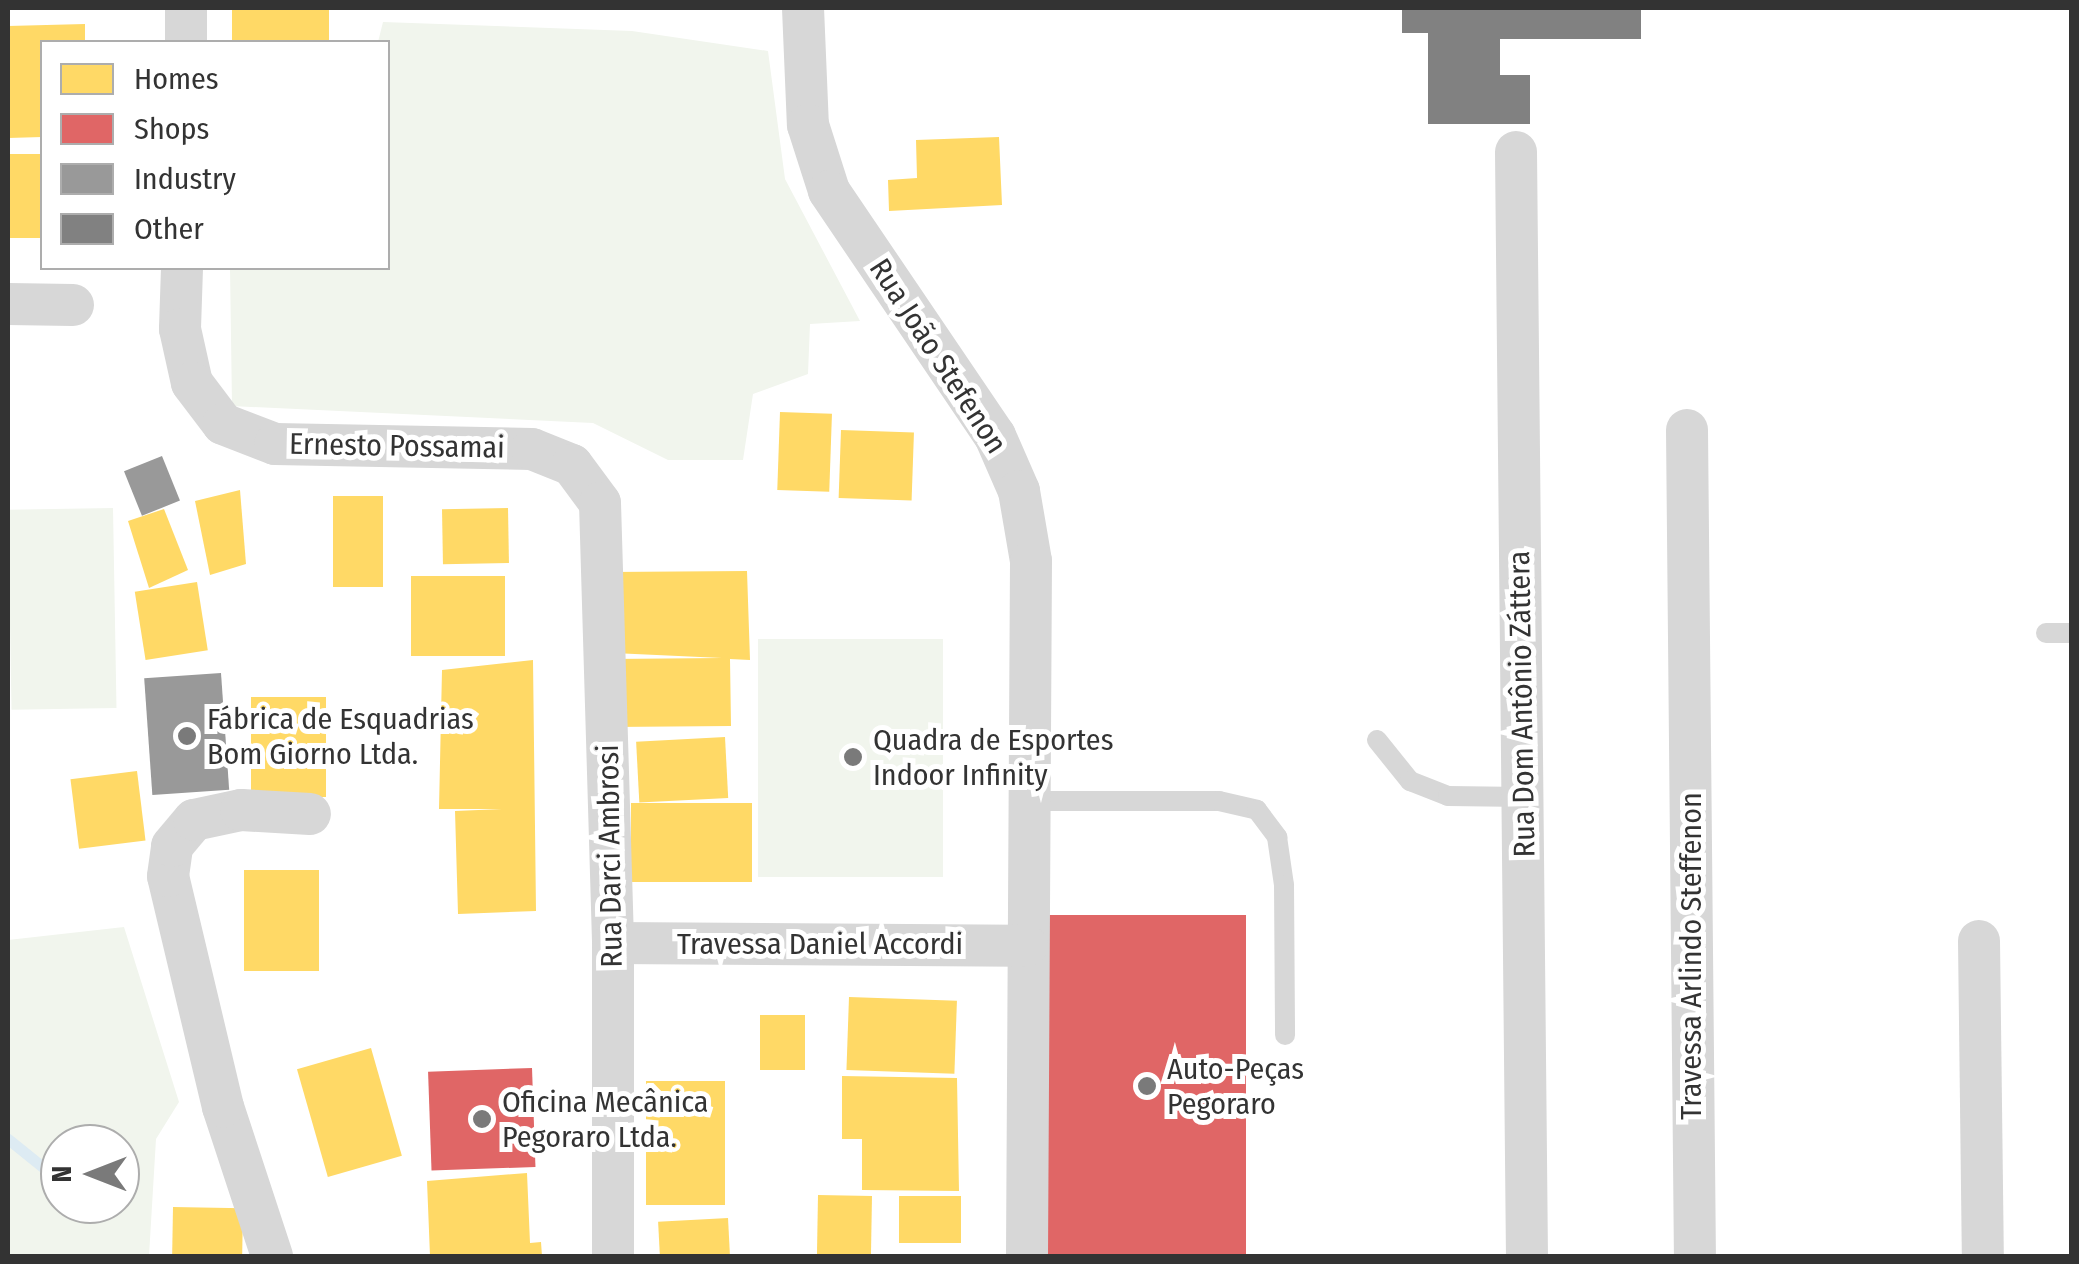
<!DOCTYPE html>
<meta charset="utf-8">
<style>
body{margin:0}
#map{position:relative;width:2079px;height:1264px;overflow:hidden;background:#fff;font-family:"Fira Sans Condensed",sans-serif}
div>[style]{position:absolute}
.green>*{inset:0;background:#f1f5ed;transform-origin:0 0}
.homes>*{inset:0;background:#ffd966;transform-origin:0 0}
.shops>*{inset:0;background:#e06666;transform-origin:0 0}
.industry>*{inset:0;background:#999;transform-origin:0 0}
.stream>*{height:11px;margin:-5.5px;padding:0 5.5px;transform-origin:5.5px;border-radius:5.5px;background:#ddebf3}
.building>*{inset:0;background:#818181}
.lane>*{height:20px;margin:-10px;padding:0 10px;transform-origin:10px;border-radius:10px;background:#d7d7d7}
.street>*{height:42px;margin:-21px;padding:0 21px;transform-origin:21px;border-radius:21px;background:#d7d7d7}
.dots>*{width:28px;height:28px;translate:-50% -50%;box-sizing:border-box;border:5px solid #fff;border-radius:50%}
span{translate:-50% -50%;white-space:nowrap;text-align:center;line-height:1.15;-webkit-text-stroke:10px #fff;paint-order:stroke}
.street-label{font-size:30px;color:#333}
.poi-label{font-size:30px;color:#333}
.left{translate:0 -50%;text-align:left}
.frame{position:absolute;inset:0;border:10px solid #333;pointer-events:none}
.legend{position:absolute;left:40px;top:40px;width:350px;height:230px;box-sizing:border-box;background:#fff;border:2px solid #adadad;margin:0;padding:12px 18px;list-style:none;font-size:30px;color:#333}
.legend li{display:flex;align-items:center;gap:20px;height:50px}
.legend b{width:50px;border:2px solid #adadad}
.north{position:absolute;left:40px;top:1124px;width:100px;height:100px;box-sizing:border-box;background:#fff;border:2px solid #adadad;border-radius:50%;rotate:270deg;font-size:28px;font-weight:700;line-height:40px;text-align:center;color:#333}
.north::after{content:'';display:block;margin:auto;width:35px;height:45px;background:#7a7a7a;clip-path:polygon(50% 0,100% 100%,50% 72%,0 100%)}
</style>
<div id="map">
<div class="green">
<i style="clip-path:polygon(383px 22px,632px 31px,768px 51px,785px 179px,860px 321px,810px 324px,808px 374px,753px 394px,743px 460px,668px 460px,593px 423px,232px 406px,230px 268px,388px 268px,388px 42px,378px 42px)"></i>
<i style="left:113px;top:508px;width:200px;height:105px;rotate:89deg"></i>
<i style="left:758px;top:639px;width:185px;height:238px"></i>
<i style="clip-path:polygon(evenodd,124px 927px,179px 1102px,156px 1139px,149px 1256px,8px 1256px,8px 940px,124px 927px,60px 1144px,120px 1144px,120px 1204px,60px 1204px,60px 1144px)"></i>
</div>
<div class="homes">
<i style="left:232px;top:8px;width:97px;height:34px"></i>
<i style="clip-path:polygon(85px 24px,85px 42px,42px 42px,42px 137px,8px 138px,8px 26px)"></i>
<i style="clip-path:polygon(999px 137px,1002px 205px,889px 211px,888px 180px,917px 178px,916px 140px)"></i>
<i style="left:42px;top:154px;width:84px;height:34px;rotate:90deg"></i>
<i style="left:780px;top:412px;width:52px;height:78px;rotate:2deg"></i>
<i style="left:841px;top:430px;width:73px;height:68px;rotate:2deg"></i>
<i style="clip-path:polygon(240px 490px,246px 564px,210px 575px,195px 501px)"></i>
<i style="left:333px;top:496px;width:50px;height:91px"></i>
<i style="left:508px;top:508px;width:55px;height:66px;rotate:89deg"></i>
<i style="clip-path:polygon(164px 509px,188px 570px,149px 588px,128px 521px)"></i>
<i style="clip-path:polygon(747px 571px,750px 660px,730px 659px,731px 726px,612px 727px,610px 659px,722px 658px,613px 653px,610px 572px)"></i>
<i style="left:411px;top:576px;width:94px;height:80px"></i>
<i style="left:197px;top:582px;width:69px;height:63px;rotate:81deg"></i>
<i style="clip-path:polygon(533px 660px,536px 911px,458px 914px,455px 811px,502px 809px,439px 809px,442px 670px)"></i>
<i style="left:251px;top:697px;width:75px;height:100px"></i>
<i style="left:725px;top:737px;width:61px;height:89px;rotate:87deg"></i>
<i style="left:137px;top:771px;width:70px;height:67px;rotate:83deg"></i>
<i style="left:631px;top:803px;width:121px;height:79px"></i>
<i style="left:244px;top:870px;width:75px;height:101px"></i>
<i style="left:849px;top:997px;width:108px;height:73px;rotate:2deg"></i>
<i style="left:760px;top:1015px;width:45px;height:55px"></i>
<i style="left:371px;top:1048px;width:112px;height:77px;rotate:74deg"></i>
<i style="clip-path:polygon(842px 1076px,957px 1078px,959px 1191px,862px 1190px,862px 1139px,842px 1139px)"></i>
<i style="left:646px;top:1081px;width:79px;height:124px"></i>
<i style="clip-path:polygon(527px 1173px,530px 1243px,541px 1242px,542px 1256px,430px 1256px,427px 1181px)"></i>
<i style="left:818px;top:1195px;width:54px;height:59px;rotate:1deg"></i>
<i style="left:961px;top:1196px;width:47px;height:62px;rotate:90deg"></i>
<i style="left:173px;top:1207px;width:70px;height:49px;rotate:1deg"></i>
<i style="left:728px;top:1218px;width:38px;height:70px;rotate:87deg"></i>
</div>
<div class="shops">
<i style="left:1039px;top:915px;width:207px;height:341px"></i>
<i style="left:532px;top:1068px;width:99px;height:104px;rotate:88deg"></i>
</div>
<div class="industry">
<i style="left:162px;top:456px;width:48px;height:41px;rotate:68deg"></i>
<i style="left:221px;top:673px;width:117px;height:77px;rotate:86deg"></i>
</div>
<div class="stream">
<i style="left:8px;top:1139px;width:67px;rotate:38.9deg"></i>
</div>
<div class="building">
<i style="clip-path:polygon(1402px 8px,1641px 8px,1641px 39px,1500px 39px,1500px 75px,1530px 75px,1530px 124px,1428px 124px,1428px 33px,1402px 33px)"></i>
</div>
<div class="lane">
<i style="left:2046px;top:633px;width:26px"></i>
<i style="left:1377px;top:740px;width:53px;rotate:51.2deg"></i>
<i style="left:1410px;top:781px;width:41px;rotate:21.5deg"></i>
<i style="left:1448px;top:796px;width:76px;rotate:0.8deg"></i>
<i style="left:1027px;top:801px;width:192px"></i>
<i style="left:1219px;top:801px;width:39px;rotate:13deg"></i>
<i style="left:1257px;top:810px;width:34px;rotate:53deg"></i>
<i style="left:1277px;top:837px;width:49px;rotate:81.7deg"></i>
<i style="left:1284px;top:885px;width:150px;rotate:89.6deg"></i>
</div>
<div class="street">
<i style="left:803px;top:8px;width:117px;rotate:87.6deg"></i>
<i style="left:808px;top:125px;width:69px;rotate:72.3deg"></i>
<i style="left:829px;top:191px;width:296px;rotate:55.9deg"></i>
<i style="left:995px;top:436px;width:60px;rotate:66.4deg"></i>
<i style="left:1019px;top:491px;width:71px;rotate:80.3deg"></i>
<i style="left:1031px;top:561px;width:695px;rotate:90.33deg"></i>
<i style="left:186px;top:42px;width:34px;rotate:-90deg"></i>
<i style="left:1516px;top:152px;width:1104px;rotate:89.43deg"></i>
<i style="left:182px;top:268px;width:61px;rotate:91.9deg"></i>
<i style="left:180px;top:329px;width:55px;rotate:77.5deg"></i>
<i style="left:192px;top:383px;width:51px;rotate:52.9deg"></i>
<i style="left:223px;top:424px;width:56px;rotate:21deg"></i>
<i style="left:275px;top:444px;width:257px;rotate:1.1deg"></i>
<i style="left:532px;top:449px;width:43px;rotate:21.8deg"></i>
<i style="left:572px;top:465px;width:47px;rotate:53.6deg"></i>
<i style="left:600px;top:503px;width:440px;rotate:88.3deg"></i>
<i style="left:613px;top:943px;width:313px;rotate:90deg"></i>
<i style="left:8px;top:304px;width:65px;rotate:0.9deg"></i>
<i style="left:1687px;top:430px;width:826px;rotate:89.45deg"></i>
<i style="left:1979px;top:941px;width:315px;rotate:89.3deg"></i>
<i style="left:613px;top:943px;width:414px;rotate:0.4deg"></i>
<i style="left:272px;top:1256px;width:157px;rotate:-108.2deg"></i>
<i style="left:223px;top:1107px;width:237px;rotate:-103.4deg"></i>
<i style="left:168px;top:876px;width:30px;rotate:-82deg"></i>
<i style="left:172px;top:846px;width:34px;rotate:-50deg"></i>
<i style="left:194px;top:820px;width:48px;rotate:-12deg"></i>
<i style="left:241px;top:810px;width:69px;rotate:3.3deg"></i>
</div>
<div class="dots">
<i style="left:187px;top:736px;background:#7a7a7a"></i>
<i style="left:853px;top:757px;background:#7a7a7a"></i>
<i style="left:1147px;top:1086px;background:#7a7a7a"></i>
<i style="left:482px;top:1119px;background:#7a7a7a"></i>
</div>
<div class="street-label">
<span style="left:938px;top:356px;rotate:57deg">Rua João Stefenon</span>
<span style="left:397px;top:446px;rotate:1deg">Ernesto Possamai</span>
<span style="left:1522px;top:704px;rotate:-91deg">Rua Dom Antônio Záttera</span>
<span style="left:610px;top:856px;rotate:-91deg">Rua Darci Ambrosi</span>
<span style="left:820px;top:944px">Travessa Daniel Accordi</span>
<span style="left:1691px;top:956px;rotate:-90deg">Travessa Arlindo Steffenon</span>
</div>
<div class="poi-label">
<span class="left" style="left:207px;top:736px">Fábrica de Esquadrias<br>Bom Giorno Ltda.</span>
<span class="left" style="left:873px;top:757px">Quadra de Esportes<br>Indoor Infinity</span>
<span class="left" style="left:1167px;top:1086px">Auto-Peças<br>Pegoraro</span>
<span class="left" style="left:502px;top:1119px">Oficina Mecânica<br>Pegoraro Ltda.</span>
</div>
<div class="frame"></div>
<ul class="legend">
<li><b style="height:28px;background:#ffd966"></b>Homes</li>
<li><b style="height:28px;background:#e06666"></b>Shops</li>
<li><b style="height:28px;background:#999"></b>Industry</li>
<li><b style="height:28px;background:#818181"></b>Other</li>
</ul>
<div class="north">N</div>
</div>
